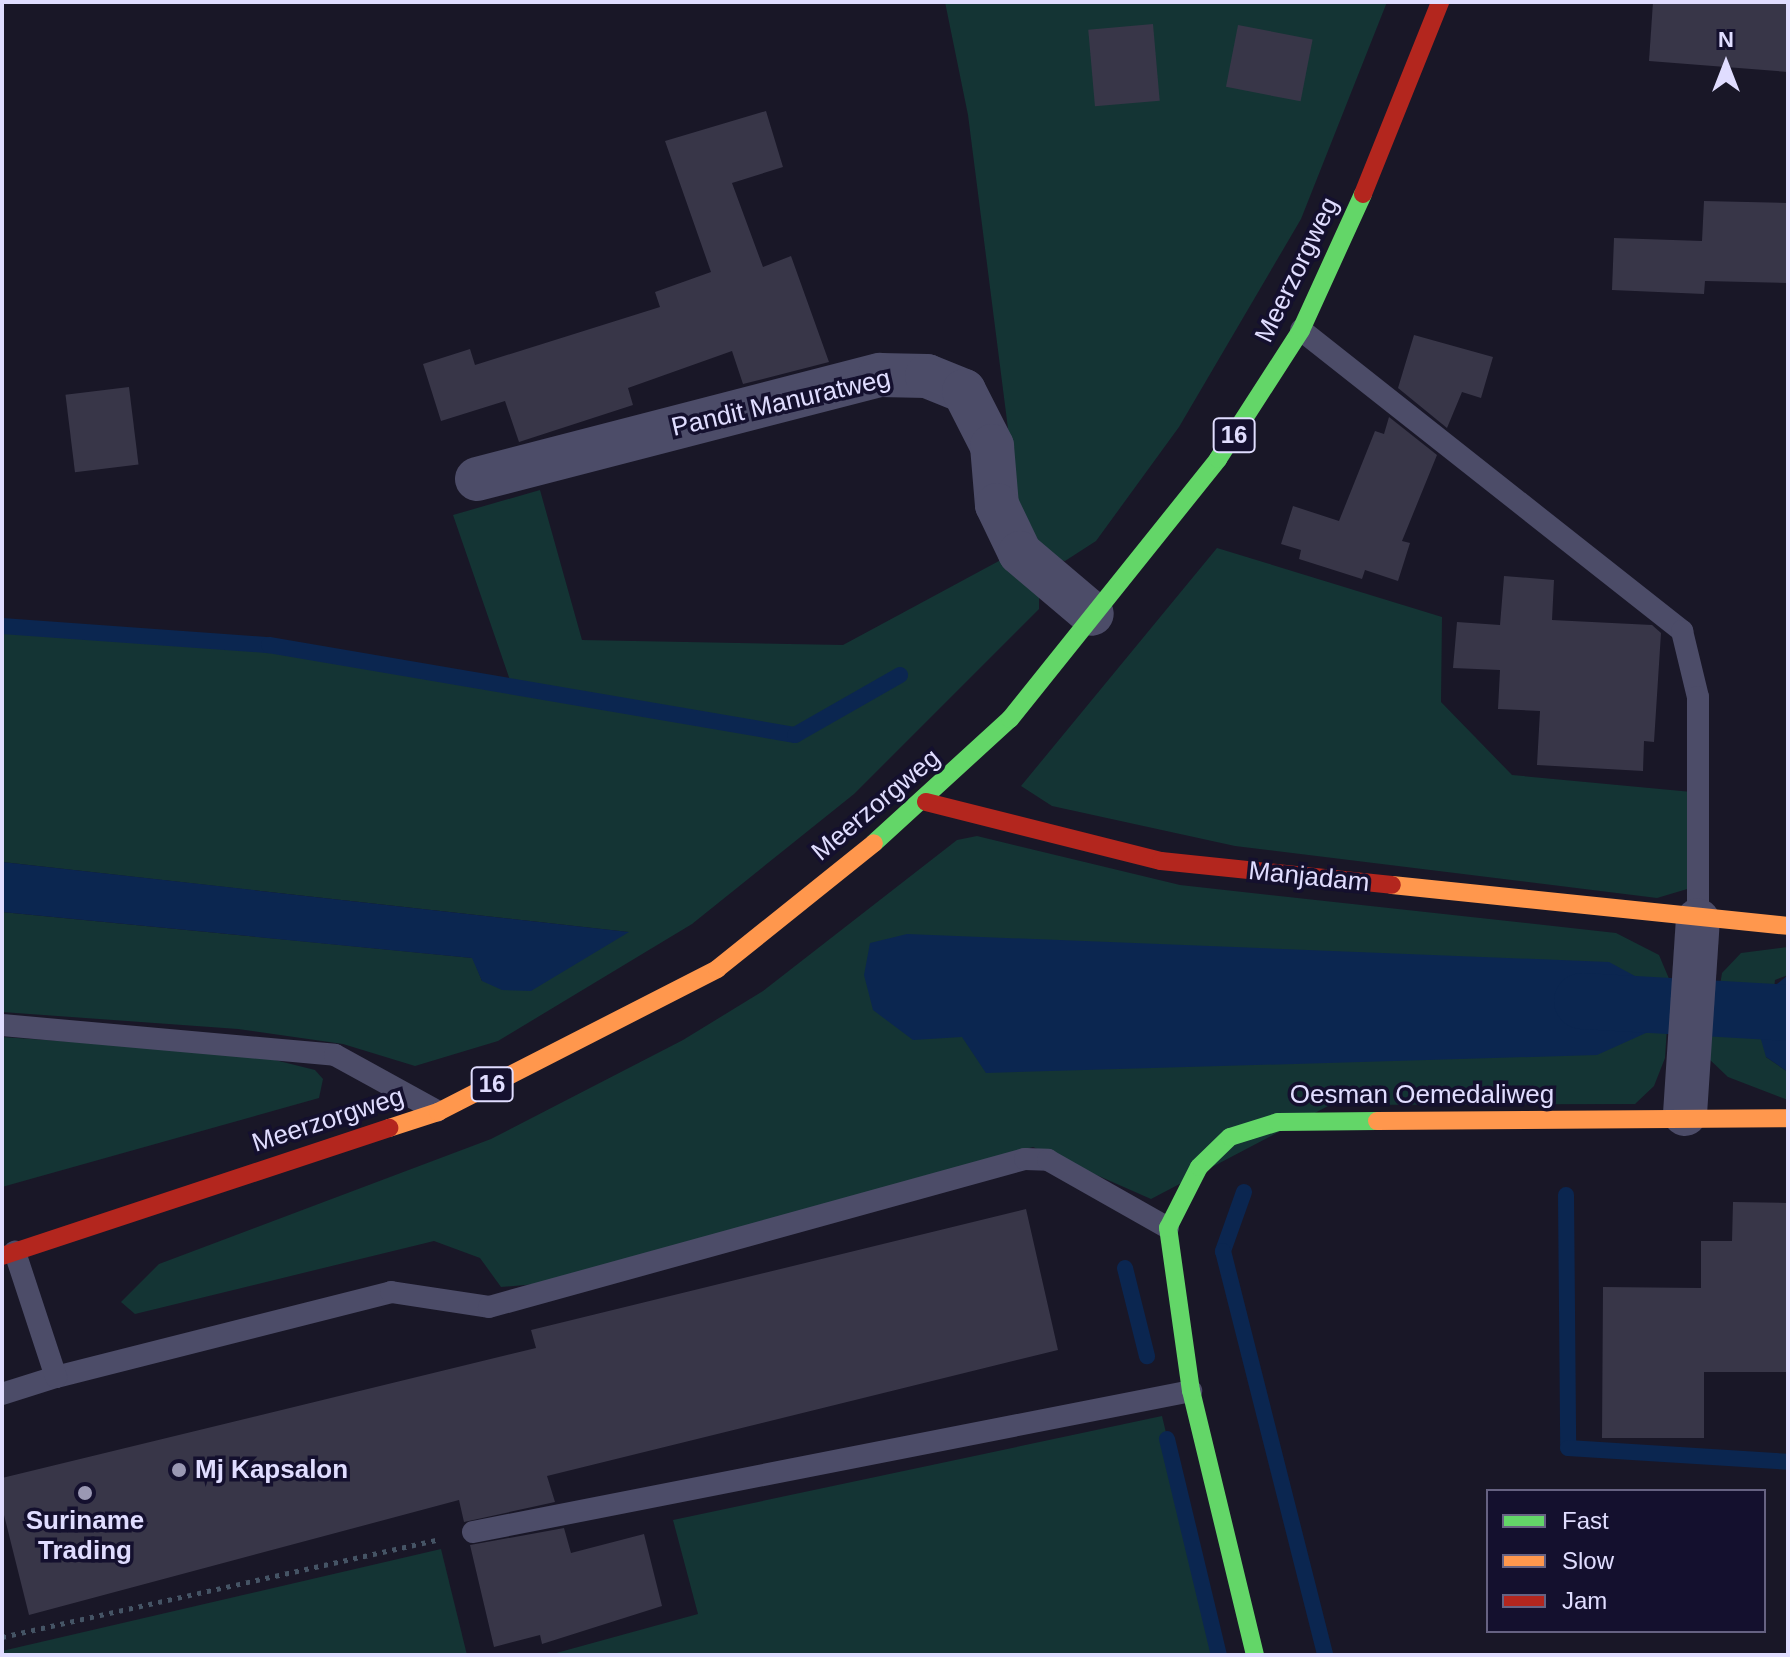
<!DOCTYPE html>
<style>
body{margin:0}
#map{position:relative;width:1790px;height:1657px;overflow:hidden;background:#191727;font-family:Helvetica,sans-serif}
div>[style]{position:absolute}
.green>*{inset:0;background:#143434}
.water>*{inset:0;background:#0b2650}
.stream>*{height:16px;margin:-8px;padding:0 8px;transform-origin:8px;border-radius:8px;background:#0b2650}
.canal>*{height:56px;margin:-28px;padding:0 28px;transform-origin:28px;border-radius:28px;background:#0b2650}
.building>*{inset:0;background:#383648;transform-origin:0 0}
.path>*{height:5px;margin-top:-2.5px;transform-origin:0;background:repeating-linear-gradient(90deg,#455465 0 4px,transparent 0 10px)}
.lane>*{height:22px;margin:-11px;padding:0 11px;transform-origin:11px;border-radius:11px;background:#4c4c68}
.street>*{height:44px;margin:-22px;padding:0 22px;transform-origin:22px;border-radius:22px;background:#4c4c68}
.fast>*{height:18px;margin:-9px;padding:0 9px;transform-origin:9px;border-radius:9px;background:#63d668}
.slow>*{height:18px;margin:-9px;padding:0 9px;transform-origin:9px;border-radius:9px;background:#ff974d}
.jam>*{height:18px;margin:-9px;padding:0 9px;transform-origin:9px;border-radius:9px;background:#b3261e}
.dots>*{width:22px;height:22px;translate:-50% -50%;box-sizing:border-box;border:4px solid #14102e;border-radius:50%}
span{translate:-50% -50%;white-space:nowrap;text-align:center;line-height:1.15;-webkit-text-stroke:7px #14102e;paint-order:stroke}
.shield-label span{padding:2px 6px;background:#14102e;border:2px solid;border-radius:6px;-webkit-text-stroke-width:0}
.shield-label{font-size:24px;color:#e0ddff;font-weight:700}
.street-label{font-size:26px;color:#e0ddff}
.poi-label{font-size:26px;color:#e0ddff;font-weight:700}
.left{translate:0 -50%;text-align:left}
.frame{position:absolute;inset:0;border:4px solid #e0ddff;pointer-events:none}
.legend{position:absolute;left:1486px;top:1489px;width:280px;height:144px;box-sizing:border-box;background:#14102e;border:2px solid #666282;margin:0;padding:10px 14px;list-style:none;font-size:24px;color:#e0ddff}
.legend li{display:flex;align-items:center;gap:16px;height:40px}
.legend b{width:40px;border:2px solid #666282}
.north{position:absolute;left:1686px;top:24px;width:80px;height:80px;-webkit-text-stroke:6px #14102e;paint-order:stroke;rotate:0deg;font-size:22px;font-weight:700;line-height:32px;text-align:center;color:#e0ddff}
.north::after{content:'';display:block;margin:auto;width:28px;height:36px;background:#e0ddff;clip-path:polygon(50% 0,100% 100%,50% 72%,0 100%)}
</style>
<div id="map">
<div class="green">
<i style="clip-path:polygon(945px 2px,1387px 2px,1301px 219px,1179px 427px,1096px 541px,1065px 561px,1049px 558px,1018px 507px,968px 115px)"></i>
<i style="clip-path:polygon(540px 490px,582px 640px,843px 645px,1010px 555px,1039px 591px,1039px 609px,854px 794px,692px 924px,498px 1041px,415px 1066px,343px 1044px,238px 1029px,2px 1012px,2px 912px,473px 958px,482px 981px,628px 932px,2px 862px,2px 626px,269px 645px,512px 686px,453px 515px)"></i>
<i style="clip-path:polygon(1217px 548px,1442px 617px,1441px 702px,1512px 775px,1692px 792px,1694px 887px,1657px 898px,1235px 846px,1052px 806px,1021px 786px)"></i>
<i style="clip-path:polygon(977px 836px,1180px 885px,1616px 933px,1659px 955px,1670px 981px,1665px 1058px,1654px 1086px,1635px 1104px,1330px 1105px,1151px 1199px,1033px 1147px,548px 1283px,501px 1287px,480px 1258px,434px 1241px,135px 1314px,121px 1302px,159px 1264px,491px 1139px,683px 1040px,763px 991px,957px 840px)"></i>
<i style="clip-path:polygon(1788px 947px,1788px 975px,1775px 980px,1766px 1057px,1788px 1072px,1788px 1100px,1728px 1077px,1708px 1058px,1722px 973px,1741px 953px)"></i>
<i style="clip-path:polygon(2px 1037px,251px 1054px,315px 1070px,323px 1079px,319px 1098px,2px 1187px)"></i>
<i style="clip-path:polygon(1162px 1416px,1219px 1655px,549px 1655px,698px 1614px,673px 1520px)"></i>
<i style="clip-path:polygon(441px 1549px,467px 1655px,2px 1655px,2px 1651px)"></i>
</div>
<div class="water">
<i style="clip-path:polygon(2px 862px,629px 932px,531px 991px,502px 990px,482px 981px,472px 958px,2px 912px)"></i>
<i style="clip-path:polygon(907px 934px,1609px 962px,1659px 989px,1657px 1028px,1597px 1055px,986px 1073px,962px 1037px,913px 1040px,873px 1010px,864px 975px,870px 943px)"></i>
<i style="clip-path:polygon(1788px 975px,1788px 1072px,1766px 1057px,1760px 1036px,1766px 993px)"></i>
</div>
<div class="stream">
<i style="left:2px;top:626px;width:268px;rotate:4.1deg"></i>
<i style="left:269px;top:645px;width:534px;rotate:9.71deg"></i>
<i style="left:795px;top:735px;width:121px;rotate:-29.7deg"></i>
<i style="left:1244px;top:1192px;width:63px;rotate:109.6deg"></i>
<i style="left:1223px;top:1251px;width:417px;rotate:75.8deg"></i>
<i style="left:1566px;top:1195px;width:253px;rotate:89.5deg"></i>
<i style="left:1568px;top:1448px;width:220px;rotate:3.6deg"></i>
<i style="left:1125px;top:1268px;width:91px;rotate:76deg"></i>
<i style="left:1167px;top:1439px;width:222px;rotate:76.5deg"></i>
</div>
<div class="canal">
<i style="left:1582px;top:1001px;width:206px;rotate:3.3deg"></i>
</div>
<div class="building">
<i style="clip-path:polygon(1653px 2px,1788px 2px,1788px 72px,1649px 61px)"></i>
<i style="left:1153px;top:24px;width:77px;height:65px;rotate:85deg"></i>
<i style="left:1238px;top:25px;width:76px;height:63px;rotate:11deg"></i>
<i style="clip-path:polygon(766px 111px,783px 167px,732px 183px,763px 267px,791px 256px,829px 362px,743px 384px,732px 351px,628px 388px,633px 405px,519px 442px,505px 401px,441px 421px,423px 364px,470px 349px,475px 365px,660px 307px,655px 292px,711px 272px,665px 141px)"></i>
<i style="clip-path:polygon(1704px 201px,1788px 203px,1788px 283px,1705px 281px,1704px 294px,1612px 290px,1614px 238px,1702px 241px)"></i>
<i style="clip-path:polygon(1414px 335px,1493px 357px,1481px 398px,1462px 392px,1447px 428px,1398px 388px)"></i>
<i style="left:129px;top:387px;width:78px;height:64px;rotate:83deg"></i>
<i style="clip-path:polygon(1389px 417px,1437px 455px,1402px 541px,1410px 543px,1398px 581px,1365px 570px,1362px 579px,1299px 559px,1301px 550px,1281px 544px,1293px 506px,1339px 521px,1375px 431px,1384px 434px)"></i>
<i style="clip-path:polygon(1504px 576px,1554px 580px,1552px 620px,1652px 625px,1661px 633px,1654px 742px,1644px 741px,1643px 771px,1537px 765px,1540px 711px,1498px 709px,1500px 670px,1453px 668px,1457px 622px,1500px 625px)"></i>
<i style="clip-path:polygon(1733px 1202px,1788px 1203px,1788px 1372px,1704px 1372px,1704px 1438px,1602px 1438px,1603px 1287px,1701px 1288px,1701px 1241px,1732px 1241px)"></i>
<i style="clip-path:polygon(1026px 1209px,1058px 1350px,547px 1476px,555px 1502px,464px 1522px,459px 1500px,29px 1615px,2px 1507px,2px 1478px,536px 1348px,531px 1330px)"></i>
<i style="clip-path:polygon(564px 1528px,571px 1553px,644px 1534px,662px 1606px,542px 1644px,540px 1635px,494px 1647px,470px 1545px)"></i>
</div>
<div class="path">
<i style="left:2px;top:1637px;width:446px;rotate:-12.6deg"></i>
</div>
<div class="lane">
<i style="left:1301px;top:330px;width:486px;rotate:38.3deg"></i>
<i style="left:1682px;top:631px;width:68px;rotate:76.4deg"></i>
<i style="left:1698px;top:697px;width:223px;rotate:90deg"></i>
<i style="left:2px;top:1025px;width:334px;rotate:5.1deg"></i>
<i style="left:335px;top:1055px;width:116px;rotate:28.8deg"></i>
<i style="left:56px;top:1377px;width:346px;rotate:-14.2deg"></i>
<i style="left:391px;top:1292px;width:99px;rotate:8.7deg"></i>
<i style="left:489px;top:1307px;width:556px;rotate:-15.44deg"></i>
<i style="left:1025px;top:1159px;width:23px;rotate:2deg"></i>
<i style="left:1048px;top:1160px;width:138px;rotate:29.5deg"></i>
<i style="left:2px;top:1394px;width:57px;rotate:-17.5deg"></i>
<i style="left:56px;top:1377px;width:132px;rotate:-108.2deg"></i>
<i style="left:473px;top:1532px;width:732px;rotate:-11.11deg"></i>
</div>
<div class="street">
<i style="left:477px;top:479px;width:416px;rotate:-14.5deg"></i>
<i style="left:880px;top:375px;width:47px;rotate:1.2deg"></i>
<i style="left:927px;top:376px;width:40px;rotate:22deg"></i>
<i style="left:964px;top:391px;width:62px;rotate:63deg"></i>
<i style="left:992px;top:446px;width:59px;rotate:85.2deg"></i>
<i style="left:997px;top:505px;width:53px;rotate:64.4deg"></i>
<i style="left:1020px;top:553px;width:94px;rotate:40.3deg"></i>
<i style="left:1685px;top:1114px;width:194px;rotate:-86.2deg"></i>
</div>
<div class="fast">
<i style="left:874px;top:843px;width:184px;rotate:-42.4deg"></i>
<i style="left:1010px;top:719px;width:333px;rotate:-51.3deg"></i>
<i style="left:1218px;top:459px;width:153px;rotate:-57.2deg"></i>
<i style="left:1301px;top:330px;width:149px;rotate:-65.5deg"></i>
<i style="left:1255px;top:1655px;width:272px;rotate:-103.6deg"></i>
<i style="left:1191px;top:1391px;width:165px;rotate:-98deg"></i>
<i style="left:1168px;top:1228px;width:68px;rotate:-63.1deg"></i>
<i style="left:1199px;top:1167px;width:43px;rotate:-44.1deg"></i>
<i style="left:1230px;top:1137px;width:50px;rotate:-17.4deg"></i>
<i style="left:1278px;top:1122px;width:99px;rotate:-0.6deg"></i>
</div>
<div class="slow">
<i style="left:1392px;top:885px;width:398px;rotate:5.9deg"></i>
<i style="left:1377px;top:1121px;width:411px;rotate:-0.4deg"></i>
<i style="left:389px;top:1128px;width:52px;rotate:-18.1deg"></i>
<i style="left:438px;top:1112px;width:314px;rotate:-27.1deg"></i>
<i style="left:717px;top:969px;width:201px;rotate:-38.7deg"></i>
</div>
<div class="jam">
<i style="left:1363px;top:194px;width:207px;rotate:-68.1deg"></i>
<i style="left:926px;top:802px;width:242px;rotate:14.1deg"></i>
<i style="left:1161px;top:861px;width:232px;rotate:5.9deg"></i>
<i style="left:2px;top:1256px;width:408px;rotate:-18.3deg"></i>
</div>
<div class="dots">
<i style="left:179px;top:1470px;background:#9a98b3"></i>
<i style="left:85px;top:1493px;background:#9a98b3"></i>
</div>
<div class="shield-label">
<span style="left:1234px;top:435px">16</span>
<span style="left:492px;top:1084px">16</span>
</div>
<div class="street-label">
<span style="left:1297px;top:270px;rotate:-64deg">Meerzorgweg</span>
<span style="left:781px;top:403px;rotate:-13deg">Pandit Manuratweg</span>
<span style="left:876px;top:805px;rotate:-40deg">Meerzorgweg</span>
<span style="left:1309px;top:877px;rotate:6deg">Manjadam</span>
<span style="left:1422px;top:1095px">Oesman Oemedaliweg</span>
<span style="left:328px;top:1120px;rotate:-18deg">Meerzorgweg</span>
</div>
<div class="poi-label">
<span class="left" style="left:195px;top:1470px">Mj Kapsalon</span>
<span style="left:85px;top:1536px">Suriname<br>Trading</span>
</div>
<div class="frame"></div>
<ul class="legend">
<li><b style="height:10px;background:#63d668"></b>Fast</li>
<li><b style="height:10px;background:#ff974d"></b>Slow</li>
<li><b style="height:10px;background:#b3261e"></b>Jam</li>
</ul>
<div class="north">N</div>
</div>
